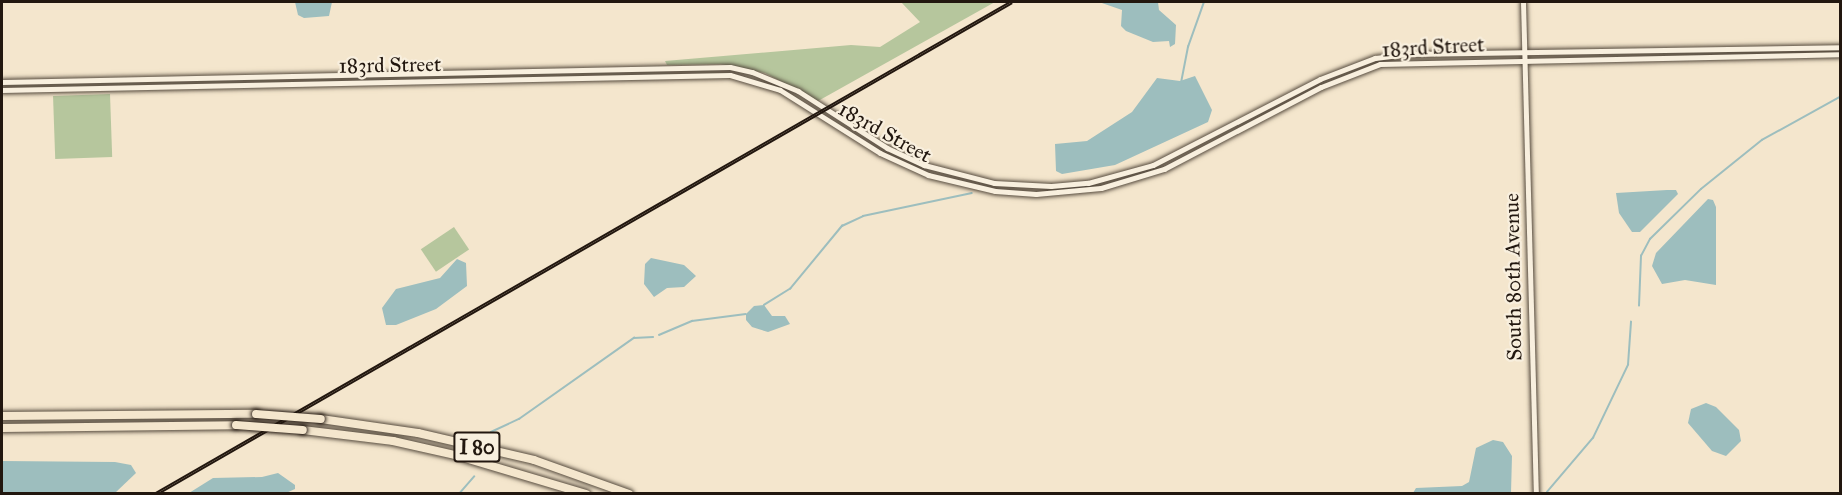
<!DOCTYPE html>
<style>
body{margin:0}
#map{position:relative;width:1842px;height:495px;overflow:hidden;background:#f4e6cd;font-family:"IM FELL Great Primer",serif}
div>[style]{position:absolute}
.green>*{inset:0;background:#b6c69d;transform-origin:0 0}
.water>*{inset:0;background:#9dbebe}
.stream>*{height:1.5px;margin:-0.75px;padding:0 0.75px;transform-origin:0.75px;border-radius:0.75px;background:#9dbebe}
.roads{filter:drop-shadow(0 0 2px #564b3e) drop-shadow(0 0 2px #564b3e)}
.minor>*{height:5px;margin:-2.5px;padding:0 2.5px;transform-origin:2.5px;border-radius:2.5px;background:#f8efde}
.highway>*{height:8px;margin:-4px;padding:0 4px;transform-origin:4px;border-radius:4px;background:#f4e6cd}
.rail>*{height:4px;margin-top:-2px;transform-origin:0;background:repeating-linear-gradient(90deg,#f8efde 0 4.5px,#22170f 0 9px);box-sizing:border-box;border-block:2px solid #22170f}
.bridges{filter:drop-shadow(0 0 2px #22170f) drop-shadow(0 0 2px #22170f)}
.highway-bridge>*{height:8px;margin:-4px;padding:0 4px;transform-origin:4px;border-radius:4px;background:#f4e6cd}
span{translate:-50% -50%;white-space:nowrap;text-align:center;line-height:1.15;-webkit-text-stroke:4.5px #f8efde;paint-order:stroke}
.shield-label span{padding:2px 4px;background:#f8efde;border:2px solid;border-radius:4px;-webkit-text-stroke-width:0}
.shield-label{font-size:20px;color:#22170f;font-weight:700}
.street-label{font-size:21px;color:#22170f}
.frame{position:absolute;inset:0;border:3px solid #22170f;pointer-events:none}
</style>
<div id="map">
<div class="green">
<i style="clip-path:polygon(901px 2px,995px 2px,818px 101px,765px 73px,721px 64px,667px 65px,665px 61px,851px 45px,880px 47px,920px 22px)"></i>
<i style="left:110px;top:94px;width:63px;height:57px;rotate:88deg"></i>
<i style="left:454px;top:227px;width:27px;height:40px;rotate:56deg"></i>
</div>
<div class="water">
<i style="clip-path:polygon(295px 2px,332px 2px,329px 16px,304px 18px,298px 15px)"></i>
<i style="clip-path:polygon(1099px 2px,1158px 2px,1159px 10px,1176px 25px,1175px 44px,1170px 47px,1169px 41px,1153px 42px,1126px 31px,1121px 26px,1122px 10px)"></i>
<i style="clip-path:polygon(1195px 76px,1212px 110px,1208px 122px,1115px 165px,1062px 174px,1056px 171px,1055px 144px,1087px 141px,1132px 112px,1157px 78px,1180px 81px)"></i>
<i style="clip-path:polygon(1667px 190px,1676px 190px,1678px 194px,1640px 232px,1632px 232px,1619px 213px,1616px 193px)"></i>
<i style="clip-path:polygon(1708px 199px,1713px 200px,1716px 207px,1716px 285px,1685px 280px,1662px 284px,1652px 266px,1656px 253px)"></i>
<i style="clip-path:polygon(651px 258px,684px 265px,696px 276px,684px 287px,667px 288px,654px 297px,644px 284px,645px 264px)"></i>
<i style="clip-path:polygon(457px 259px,466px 263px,467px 286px,436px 309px,396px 325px,386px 325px,382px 308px,396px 289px,440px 278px)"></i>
<i style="clip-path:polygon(764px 305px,772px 316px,785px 316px,790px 324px,768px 332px,752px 327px,746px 320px,746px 314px,754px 306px)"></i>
<i style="clip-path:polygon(1706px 403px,1716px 407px,1739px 430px,1741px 441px,1726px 456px,1712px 451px,1688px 423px,1691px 409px)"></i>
<i style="clip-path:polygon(1493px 440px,1503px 442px,1512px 456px,1511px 493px,1413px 493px,1416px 488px,1462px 486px,1469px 482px,1476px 448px)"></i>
<i style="clip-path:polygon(2px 461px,115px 462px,131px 465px,136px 473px,115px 493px,2px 493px)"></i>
<i style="clip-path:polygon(278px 473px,295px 485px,295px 489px,286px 493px,189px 493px,213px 478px,262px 477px)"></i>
</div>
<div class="stream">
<i style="left:1181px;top:83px;width:37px;rotate:-79deg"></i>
<i style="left:1188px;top:47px;width:48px;rotate:-70.4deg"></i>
<i style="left:764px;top:305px;width:31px;rotate:-32deg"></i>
<i style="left:790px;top:289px;width:82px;rotate:-50.5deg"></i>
<i style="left:842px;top:226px;width:23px;rotate:-25deg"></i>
<i style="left:863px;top:216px;width:111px;rotate:-11.9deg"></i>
<i style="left:1639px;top:306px;width:50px;rotate:-87.7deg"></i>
<i style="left:1641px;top:256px;width:19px;rotate:-62deg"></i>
<i style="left:1650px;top:239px;width:71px;rotate:-44.4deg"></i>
<i style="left:1701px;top:189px;width:78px;rotate:-38.8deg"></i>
<i style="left:1762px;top:140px;width:89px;rotate:-28.9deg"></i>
<i style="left:659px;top:335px;width:36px;rotate:-23deg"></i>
<i style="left:692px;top:321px;width:54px;rotate:-7.4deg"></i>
<i style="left:491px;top:432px;width:31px;rotate:-25deg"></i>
<i style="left:519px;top:419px;width:141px;rotate:-35.2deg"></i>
<i style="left:634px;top:338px;width:19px;rotate:-3deg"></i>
<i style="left:1547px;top:492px;width:71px;rotate:-49.6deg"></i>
<i style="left:1593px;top:438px;width:81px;rotate:-64.4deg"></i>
<i style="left:1628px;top:365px;width:43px;rotate:-86deg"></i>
<i style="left:459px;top:494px;width:23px;rotate:-49deg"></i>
</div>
<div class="roads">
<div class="minor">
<i style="left:1523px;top:2px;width:492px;rotate:88.5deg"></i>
<i style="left:2px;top:82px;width:728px;rotate:-1.18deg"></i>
<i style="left:730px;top:67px;width:23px;rotate:13deg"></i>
<i style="left:752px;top:72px;width:50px;rotate:22.4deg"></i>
<i style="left:798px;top:91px;width:106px;rotate:32.6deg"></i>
<i style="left:887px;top:148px;width:41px;rotate:24.7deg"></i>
<i style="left:924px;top:165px;width:72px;rotate:14.4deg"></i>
<i style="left:994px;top:183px;width:57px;rotate:3deg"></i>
<i style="left:1051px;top:186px;width:37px;rotate:-5deg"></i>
<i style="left:1088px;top:183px;width:67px;rotate:-15.5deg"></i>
<i style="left:1153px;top:165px;width:188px;rotate:-27.2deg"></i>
<i style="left:1320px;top:79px;width:59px;rotate:-20.9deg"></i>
<i style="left:1375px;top:58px;width:34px;rotate:-7deg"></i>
<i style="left:1409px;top:54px;width:431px;rotate:-0.9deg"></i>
<i style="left:2px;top:90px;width:728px;rotate:-1.18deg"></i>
<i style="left:730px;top:75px;width:52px;rotate:16.7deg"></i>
<i style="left:780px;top:90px;width:118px;rotate:32.2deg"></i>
<i style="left:880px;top:153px;width:53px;rotate:24.6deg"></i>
<i style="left:928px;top:175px;width:69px;rotate:13.4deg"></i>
<i style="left:995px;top:191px;width:41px;rotate:4.2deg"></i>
<i style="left:1036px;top:194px;width:65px;rotate:-5.3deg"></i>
<i style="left:1101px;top:188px;width:66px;rotate:-16.8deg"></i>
<i style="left:1164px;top:169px;width:177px;rotate:-27.6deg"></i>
<i style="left:1321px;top:87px;width:63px;rotate:-21.3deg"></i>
<i style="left:1380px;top:64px;width:460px;rotate:-1.2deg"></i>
</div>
<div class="highway">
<i style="left:2px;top:416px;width:254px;rotate:-0.5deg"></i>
<i style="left:321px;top:419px;width:98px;rotate:8.2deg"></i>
<i style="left:418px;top:433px;width:119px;rotate:13.1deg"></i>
<i style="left:534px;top:460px;width:101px;rotate:19.7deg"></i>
<i style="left:2px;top:428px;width:234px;rotate:-0.7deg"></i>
<i style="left:303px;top:430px;width:91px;rotate:7deg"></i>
<i style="left:393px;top:441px;width:64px;rotate:12.7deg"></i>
<i style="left:455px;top:455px;width:137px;rotate:16.6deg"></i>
</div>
</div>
<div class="rail">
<i style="left:156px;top:494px;width:987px;rotate:-29.89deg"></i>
</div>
<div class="bridges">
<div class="highway-bridge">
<i style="left:256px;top:414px;width:65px;rotate:4.4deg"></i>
<i style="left:236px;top:425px;width:67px;rotate:4.3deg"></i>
</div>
</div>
<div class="shield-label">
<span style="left:477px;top:447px">I 80</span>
</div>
<div class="street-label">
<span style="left:1433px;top:47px;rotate:-3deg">183rd Street</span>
<span style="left:390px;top:65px;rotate:-1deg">183rd Street</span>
<span style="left:885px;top:132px;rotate:29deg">183rd Street</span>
<span style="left:1513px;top:277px;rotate:-91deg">South 80th Avenue</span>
</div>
<div class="frame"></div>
</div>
